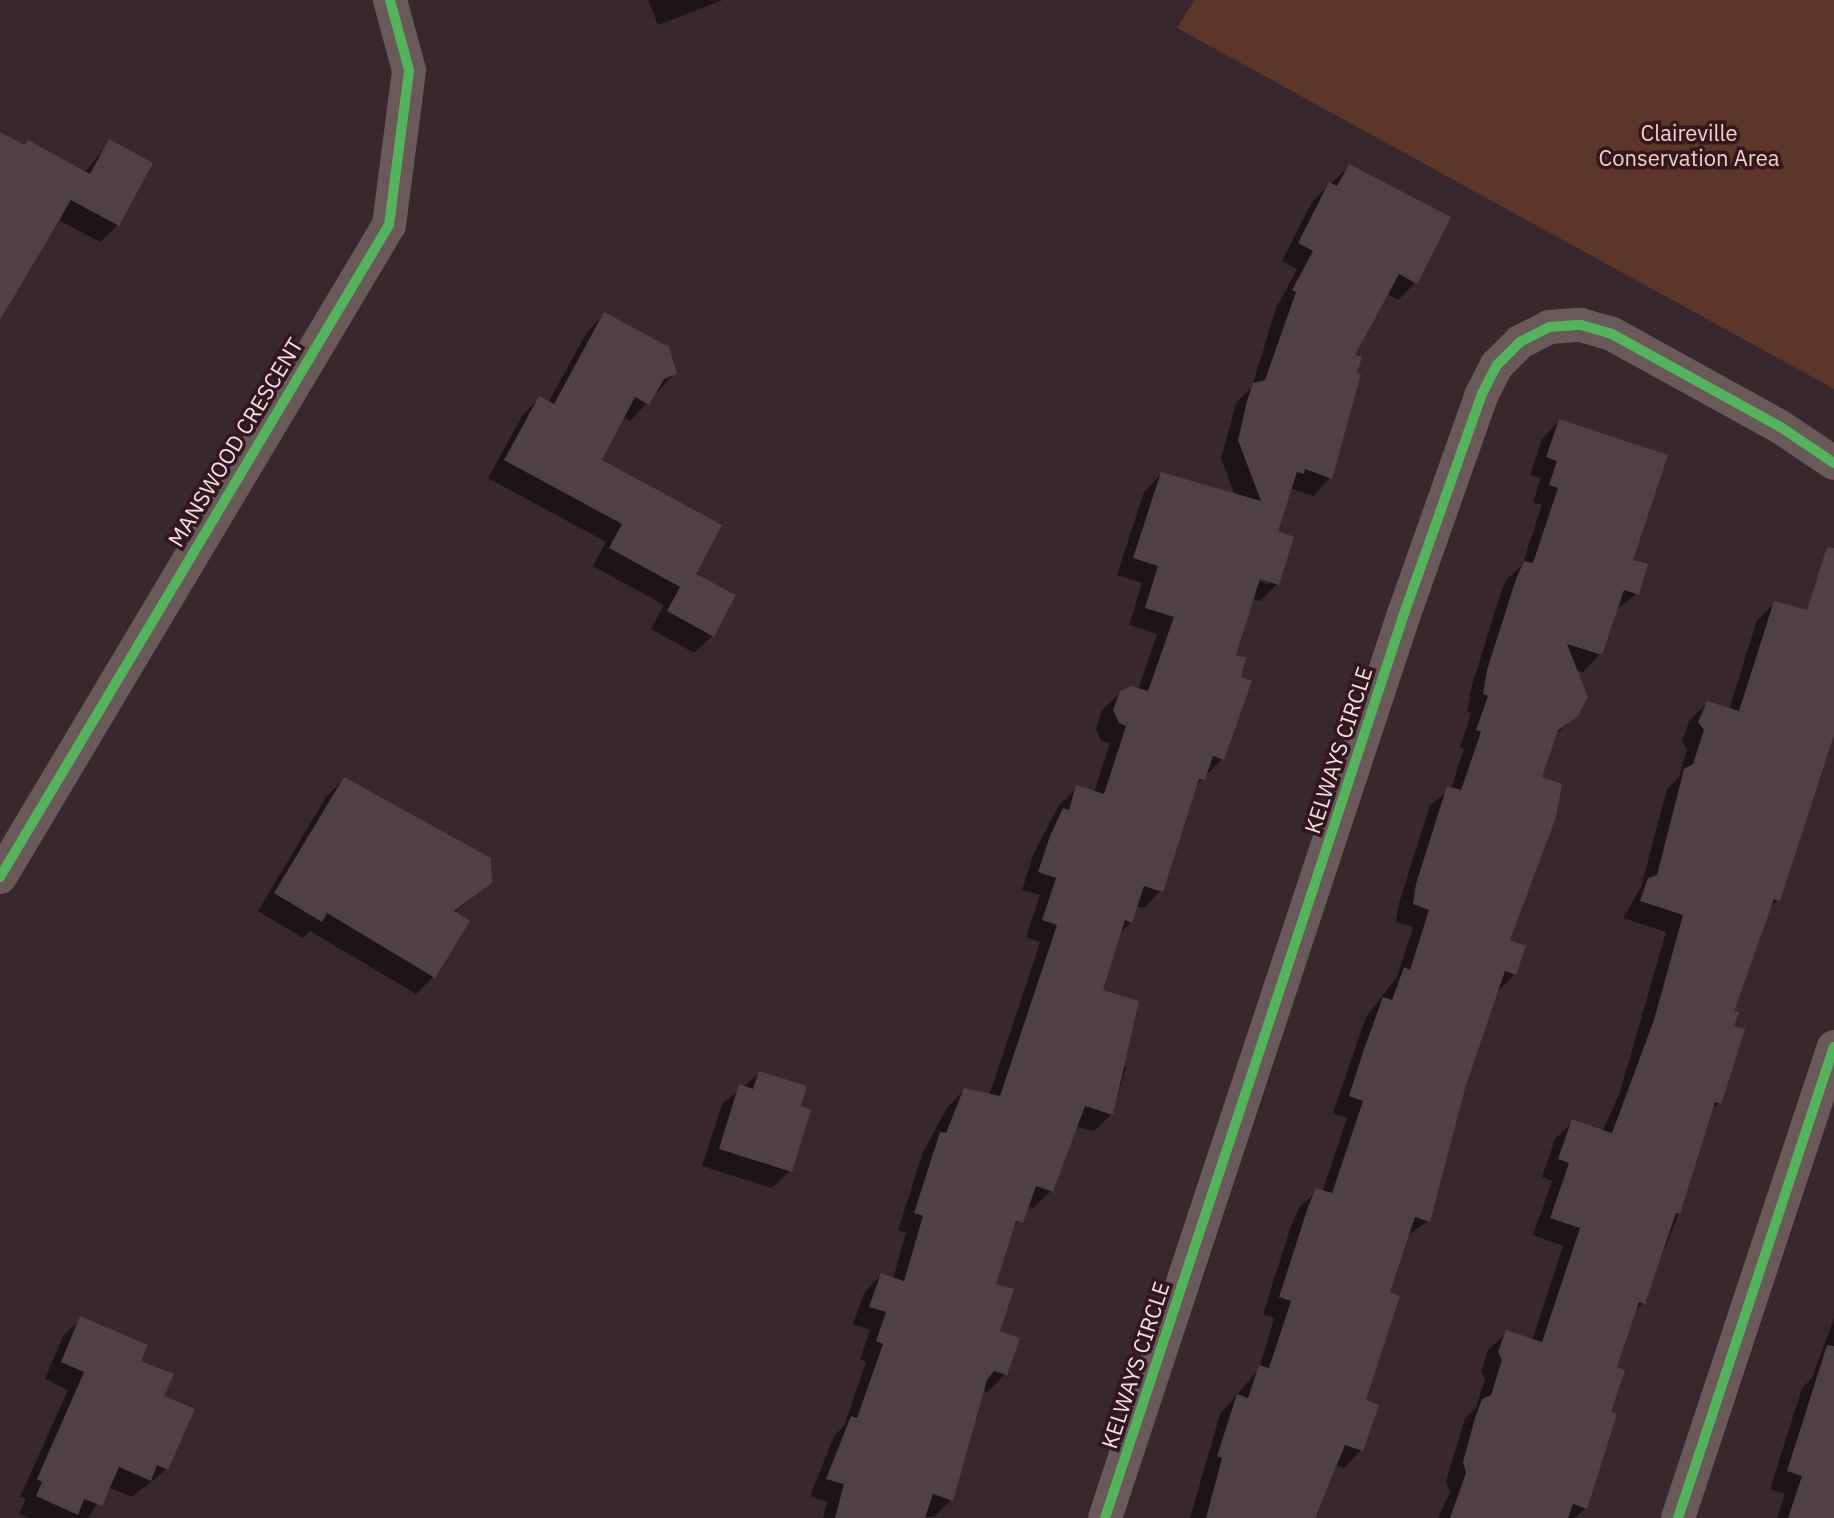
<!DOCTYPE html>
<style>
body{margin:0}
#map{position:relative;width:1834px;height:1518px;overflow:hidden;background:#38272c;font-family:"IBM Plex Sans",sans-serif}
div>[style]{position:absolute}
.green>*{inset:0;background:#5b3629}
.shadow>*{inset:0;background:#0007}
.building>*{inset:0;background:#4e4046}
.street>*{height:34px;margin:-17px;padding:0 17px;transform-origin:17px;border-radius:17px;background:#6a5959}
.cycleway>*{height:10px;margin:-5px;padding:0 5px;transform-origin:5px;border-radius:5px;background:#56b35d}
span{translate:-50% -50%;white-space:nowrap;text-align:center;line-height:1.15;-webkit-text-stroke:7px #33171f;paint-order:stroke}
.park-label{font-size:22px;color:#f7cfc1}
.street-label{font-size:22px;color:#f5e1e5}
</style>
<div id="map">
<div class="green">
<i style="clip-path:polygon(1194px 0,1834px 0,1834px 389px,1177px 28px)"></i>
</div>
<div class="shadow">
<i style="clip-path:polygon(648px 0,723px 0,658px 25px)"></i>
<i style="clip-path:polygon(109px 142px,118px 225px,100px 242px,57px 219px,0 304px,0 143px,84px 173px)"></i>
<i style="clip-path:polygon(evenodd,1349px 166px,1416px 282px,1398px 300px,1386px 293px,1352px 356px,1330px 478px,1313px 496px,1290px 488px,1276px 533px,1277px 584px,1260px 601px,1251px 599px,1233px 656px,1222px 759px,1194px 788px,1161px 890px,1144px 908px,1136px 906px,1131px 922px,1118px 935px,1100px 991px,1119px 1065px,1126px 1067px,1112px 1114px,1094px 1131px,1075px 1126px,1051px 1191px,1033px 1208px,1027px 1206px,1010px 1234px,994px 1285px,1005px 1374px,988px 1392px,982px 1390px,951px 1500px,934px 1517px,823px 1518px,827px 1502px,810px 1496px,834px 1436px,844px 1426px,866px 1362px,860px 1359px,870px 1330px,853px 1324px,864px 1293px,881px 1275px,893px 1279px,906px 1233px,898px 1230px,923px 1152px,947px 1108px,964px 1090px,989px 1096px,1040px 942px,1026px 937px,1040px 895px,1022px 890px,1033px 855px,1059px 805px,1077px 788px,1094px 793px,1110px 743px,1101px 741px,1096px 729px,1102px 710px,1121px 692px,1138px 690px,1157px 634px,1129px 625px,1142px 583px,1117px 575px,1144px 492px,1161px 474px,1235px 495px,1221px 459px,1236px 403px,1252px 387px,1276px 308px,1297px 269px,1282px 261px,1312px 202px,1349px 166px,1249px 578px,1269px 580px,1269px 584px,1249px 578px)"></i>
<i style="clip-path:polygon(604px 314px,675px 373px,630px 421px,622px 417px,599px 461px,712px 636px,694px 653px,651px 629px,664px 605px,593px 566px,606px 542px,488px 478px,522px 416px,539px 398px,548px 403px,587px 332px)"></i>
<i style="clip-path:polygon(1559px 421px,1631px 561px,1637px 594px,1615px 610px,1600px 654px,1583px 672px,1574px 669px,1576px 715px,1554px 736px,1540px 779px,1508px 941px,1515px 974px,1497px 992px,1464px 1085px,1428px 1221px,1406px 1237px,1387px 1294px,1363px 1402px,1361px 1450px,1344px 1468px,1334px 1465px,1313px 1518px,1190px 1518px,1220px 1414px,1259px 1369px,1274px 1318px,1263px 1314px,1291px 1226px,1299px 1208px,1317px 1191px,1322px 1192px,1347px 1118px,1333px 1113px,1366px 1017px,1397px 977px,1413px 927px,1396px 922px,1399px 903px,1430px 805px,1451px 789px,1464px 749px,1460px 748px,1471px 713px,1467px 712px,1471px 689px,1499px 598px,1506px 580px,1522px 565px,1542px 505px,1533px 502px,1541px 478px,1530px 475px,1542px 439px)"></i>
<i style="clip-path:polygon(1775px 603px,1834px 622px,1834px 732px,1778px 899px,1768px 910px,1731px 1012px,1719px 1103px,1709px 1112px,1679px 1213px,1643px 1303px,1633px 1314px,1614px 1368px,1585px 1508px,1575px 1518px,1438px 1518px,1450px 1492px,1446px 1481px,1465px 1418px,1476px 1408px,1485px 1379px,1481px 1371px,1488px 1350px,1506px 1333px,1532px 1341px,1563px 1246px,1533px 1235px,1552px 1181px,1542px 1177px,1555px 1139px,1573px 1122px,1602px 1132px,1620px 1092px,1666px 932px,1623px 918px,1641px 887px,1667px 789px,1679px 777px,1687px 749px,1682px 741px,1689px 721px,1707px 703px,1729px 710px,1757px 620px)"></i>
<i style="clip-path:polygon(344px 779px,490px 882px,454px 913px,434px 976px,416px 994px,310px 931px,303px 938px,258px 911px,326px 797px)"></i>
<i style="clip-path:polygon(760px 1073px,798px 1108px,790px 1171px,772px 1188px,702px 1166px,722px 1104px)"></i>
<i style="clip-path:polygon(1834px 1318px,1834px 1518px,1777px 1518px,1785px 1494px,1770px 1489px,1802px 1388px,1812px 1378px)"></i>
<i style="clip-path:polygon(81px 1319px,139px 1362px,162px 1397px,167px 1469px,132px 1497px,108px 1487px,88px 1518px,29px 1518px,19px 1514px,26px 1499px,20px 1497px,68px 1390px,45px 1379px,63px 1336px)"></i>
</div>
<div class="building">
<i style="clip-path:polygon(0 132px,25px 145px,28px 140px,90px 174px,109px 139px,153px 163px,119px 226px,71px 200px,0 320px)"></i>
<i style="clip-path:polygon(1349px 164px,1451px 217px,1417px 284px,1399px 274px,1355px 355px,1362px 357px,1357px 373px,1361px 374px,1332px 479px,1305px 469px,1304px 474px,1297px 472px,1278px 531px,1294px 537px,1279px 585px,1260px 579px,1236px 655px,1246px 658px,1241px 677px,1252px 681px,1224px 760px,1213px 756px,1205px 780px,1199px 779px,1163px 892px,1144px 886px,1132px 923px,1125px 920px,1103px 990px,1139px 1001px,1113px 1115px,1085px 1106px,1053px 1192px,1036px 1186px,1023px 1223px,1016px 1221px,996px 1284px,1014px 1289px,1000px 1331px,1020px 1338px,1007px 1375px,994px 1371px,987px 1380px,953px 1501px,933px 1494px,925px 1518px,835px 1518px,844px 1484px,826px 1479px,851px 1416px,857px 1418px,883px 1344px,876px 1341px,886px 1312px,869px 1307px,881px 1273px,904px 1281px,923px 1216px,914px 1213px,940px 1132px,946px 1133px,964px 1088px,1000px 1096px,1057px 925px,1042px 920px,1056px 878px,1038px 872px,1050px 836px,1063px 808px,1069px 810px,1076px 785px,1104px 794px,1126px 726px,1119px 723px,1113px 710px,1120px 691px,1132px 686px,1148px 691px,1174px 617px,1145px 608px,1158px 566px,1133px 558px,1161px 472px,1261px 501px,1238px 440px,1247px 401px,1253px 383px,1265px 380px,1296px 292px,1292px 290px,1313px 251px,1298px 243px,1329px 182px,1337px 186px)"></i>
<i style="clip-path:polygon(604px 312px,669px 347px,677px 374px,664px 379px,649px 405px,635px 397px,602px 460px,722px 525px,696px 574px,736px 595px,714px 637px,667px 611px,680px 587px,609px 548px,622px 524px,504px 460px,539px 396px,554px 404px)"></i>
<i style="clip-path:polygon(1559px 419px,1668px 455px,1633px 560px,1648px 564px,1639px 595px,1624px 590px,1602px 655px,1567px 644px,1588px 697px,1578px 716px,1558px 730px,1542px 777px,1562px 784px,1556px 817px,1510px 940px,1526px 946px,1516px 975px,1505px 971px,1466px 1085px,1430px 1222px,1415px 1217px,1390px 1292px,1400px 1296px,1366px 1400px,1379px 1405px,1363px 1451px,1345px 1445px,1315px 1518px,1206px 1518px,1222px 1458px,1217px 1456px,1237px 1394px,1248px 1398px,1259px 1365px,1269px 1368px,1291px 1301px,1279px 1297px,1308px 1207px,1316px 1188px,1332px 1193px,1363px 1101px,1349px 1096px,1363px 1052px,1383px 997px,1392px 1000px,1404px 967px,1410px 970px,1429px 910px,1413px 904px,1416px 884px,1447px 786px,1461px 790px,1481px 732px,1476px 730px,1488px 696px,1483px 694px,1487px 670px,1516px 579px,1524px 561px,1533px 563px,1558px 488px,1549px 485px,1557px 461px,1546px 457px)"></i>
<i style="clip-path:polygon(1827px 547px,1834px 548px,1834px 735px,1780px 901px,1774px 899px,1734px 1011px,1739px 1012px,1734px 1026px,1745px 1029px,1736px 1058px,1721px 1104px,1715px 1102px,1680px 1214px,1676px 1213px,1645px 1304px,1639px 1302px,1617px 1367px,1625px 1370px,1611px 1412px,1617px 1414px,1587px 1509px,1573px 1504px,1568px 1518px,1450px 1518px,1466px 1473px,1463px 1462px,1475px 1418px,1482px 1399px,1491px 1395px,1502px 1360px,1498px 1352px,1506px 1330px,1542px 1342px,1580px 1228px,1550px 1218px,1569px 1163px,1558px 1159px,1572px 1119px,1612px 1133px,1654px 1020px,1683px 915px,1640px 901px,1648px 878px,1657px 875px,1684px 769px,1693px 764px,1704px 730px,1698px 722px,1707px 701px,1739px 711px,1774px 601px,1807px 610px)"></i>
<i style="clip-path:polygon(344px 777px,491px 858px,492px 883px,454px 911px,470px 921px,435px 978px,327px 913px,322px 922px,274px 893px)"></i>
<i style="clip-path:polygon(759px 1071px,807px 1086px,801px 1106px,811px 1110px,792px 1172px,719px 1149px,739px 1084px,753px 1089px)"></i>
<i style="clip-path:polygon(80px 1316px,148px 1345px,141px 1361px,174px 1374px,164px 1396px,195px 1409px,168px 1470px,157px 1465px,151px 1481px,119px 1467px,102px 1506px,84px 1499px,78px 1515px,36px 1496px,42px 1482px,37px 1479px,84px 1372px,61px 1362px)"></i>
<i style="clip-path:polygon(1827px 1345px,1834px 1346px,1834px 1518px,1788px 1518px,1802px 1476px,1787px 1471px)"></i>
</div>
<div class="street">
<i style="left:0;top:877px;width:759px;rotate:-59.18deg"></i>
<i style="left:389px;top:225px;width:156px;rotate:-82.6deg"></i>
<i style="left:409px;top:70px;width:73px;rotate:-105.2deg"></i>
<i style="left:1105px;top:1518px;width:952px;rotate:-71.7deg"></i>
<i style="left:1404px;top:614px;width:233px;rotate:-70.5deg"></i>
<i style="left:1482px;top:394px;width:33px;rotate:-63deg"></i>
<i style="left:1497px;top:365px;width:33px;rotate:-45deg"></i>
<i style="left:1520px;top:342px;width:33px;rotate:-27deg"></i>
<i style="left:1549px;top:327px;width:32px;rotate:-4deg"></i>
<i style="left:1581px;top:325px;width:32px;rotate:16deg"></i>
<i style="left:1612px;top:334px;width:191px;rotate:28.9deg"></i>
<i style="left:1779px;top:426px;width:66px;rotate:33.9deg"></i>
<i style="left:1678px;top:1518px;width:496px;rotate:-71.7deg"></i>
</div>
<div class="cycleway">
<i style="left:0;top:877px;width:759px;rotate:-59.18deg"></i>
<i style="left:389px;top:225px;width:156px;rotate:-82.6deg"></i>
<i style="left:409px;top:70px;width:73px;rotate:-105.2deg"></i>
<i style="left:1105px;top:1518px;width:952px;rotate:-71.7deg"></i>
<i style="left:1404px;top:614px;width:233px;rotate:-70.5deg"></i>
<i style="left:1482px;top:394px;width:33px;rotate:-63deg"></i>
<i style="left:1497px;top:365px;width:33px;rotate:-45deg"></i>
<i style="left:1520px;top:342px;width:33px;rotate:-27deg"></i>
<i style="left:1549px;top:327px;width:32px;rotate:-4deg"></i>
<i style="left:1581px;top:325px;width:32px;rotate:16deg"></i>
<i style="left:1612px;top:334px;width:191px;rotate:28.9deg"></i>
<i style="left:1779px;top:426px;width:66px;rotate:33.9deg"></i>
<i style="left:1678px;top:1518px;width:496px;rotate:-71.7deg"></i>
</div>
<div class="park-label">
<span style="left:1689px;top:145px">Claireville<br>Conservation Area</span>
</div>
<div class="street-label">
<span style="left:235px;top:442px;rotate:-59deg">MANSWOOD CRESCENT</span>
<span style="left:1338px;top:750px;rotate:-72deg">KELWAYS CIRCLE</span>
<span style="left:1135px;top:1365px;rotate:-72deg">KELWAYS CIRCLE</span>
</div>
</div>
